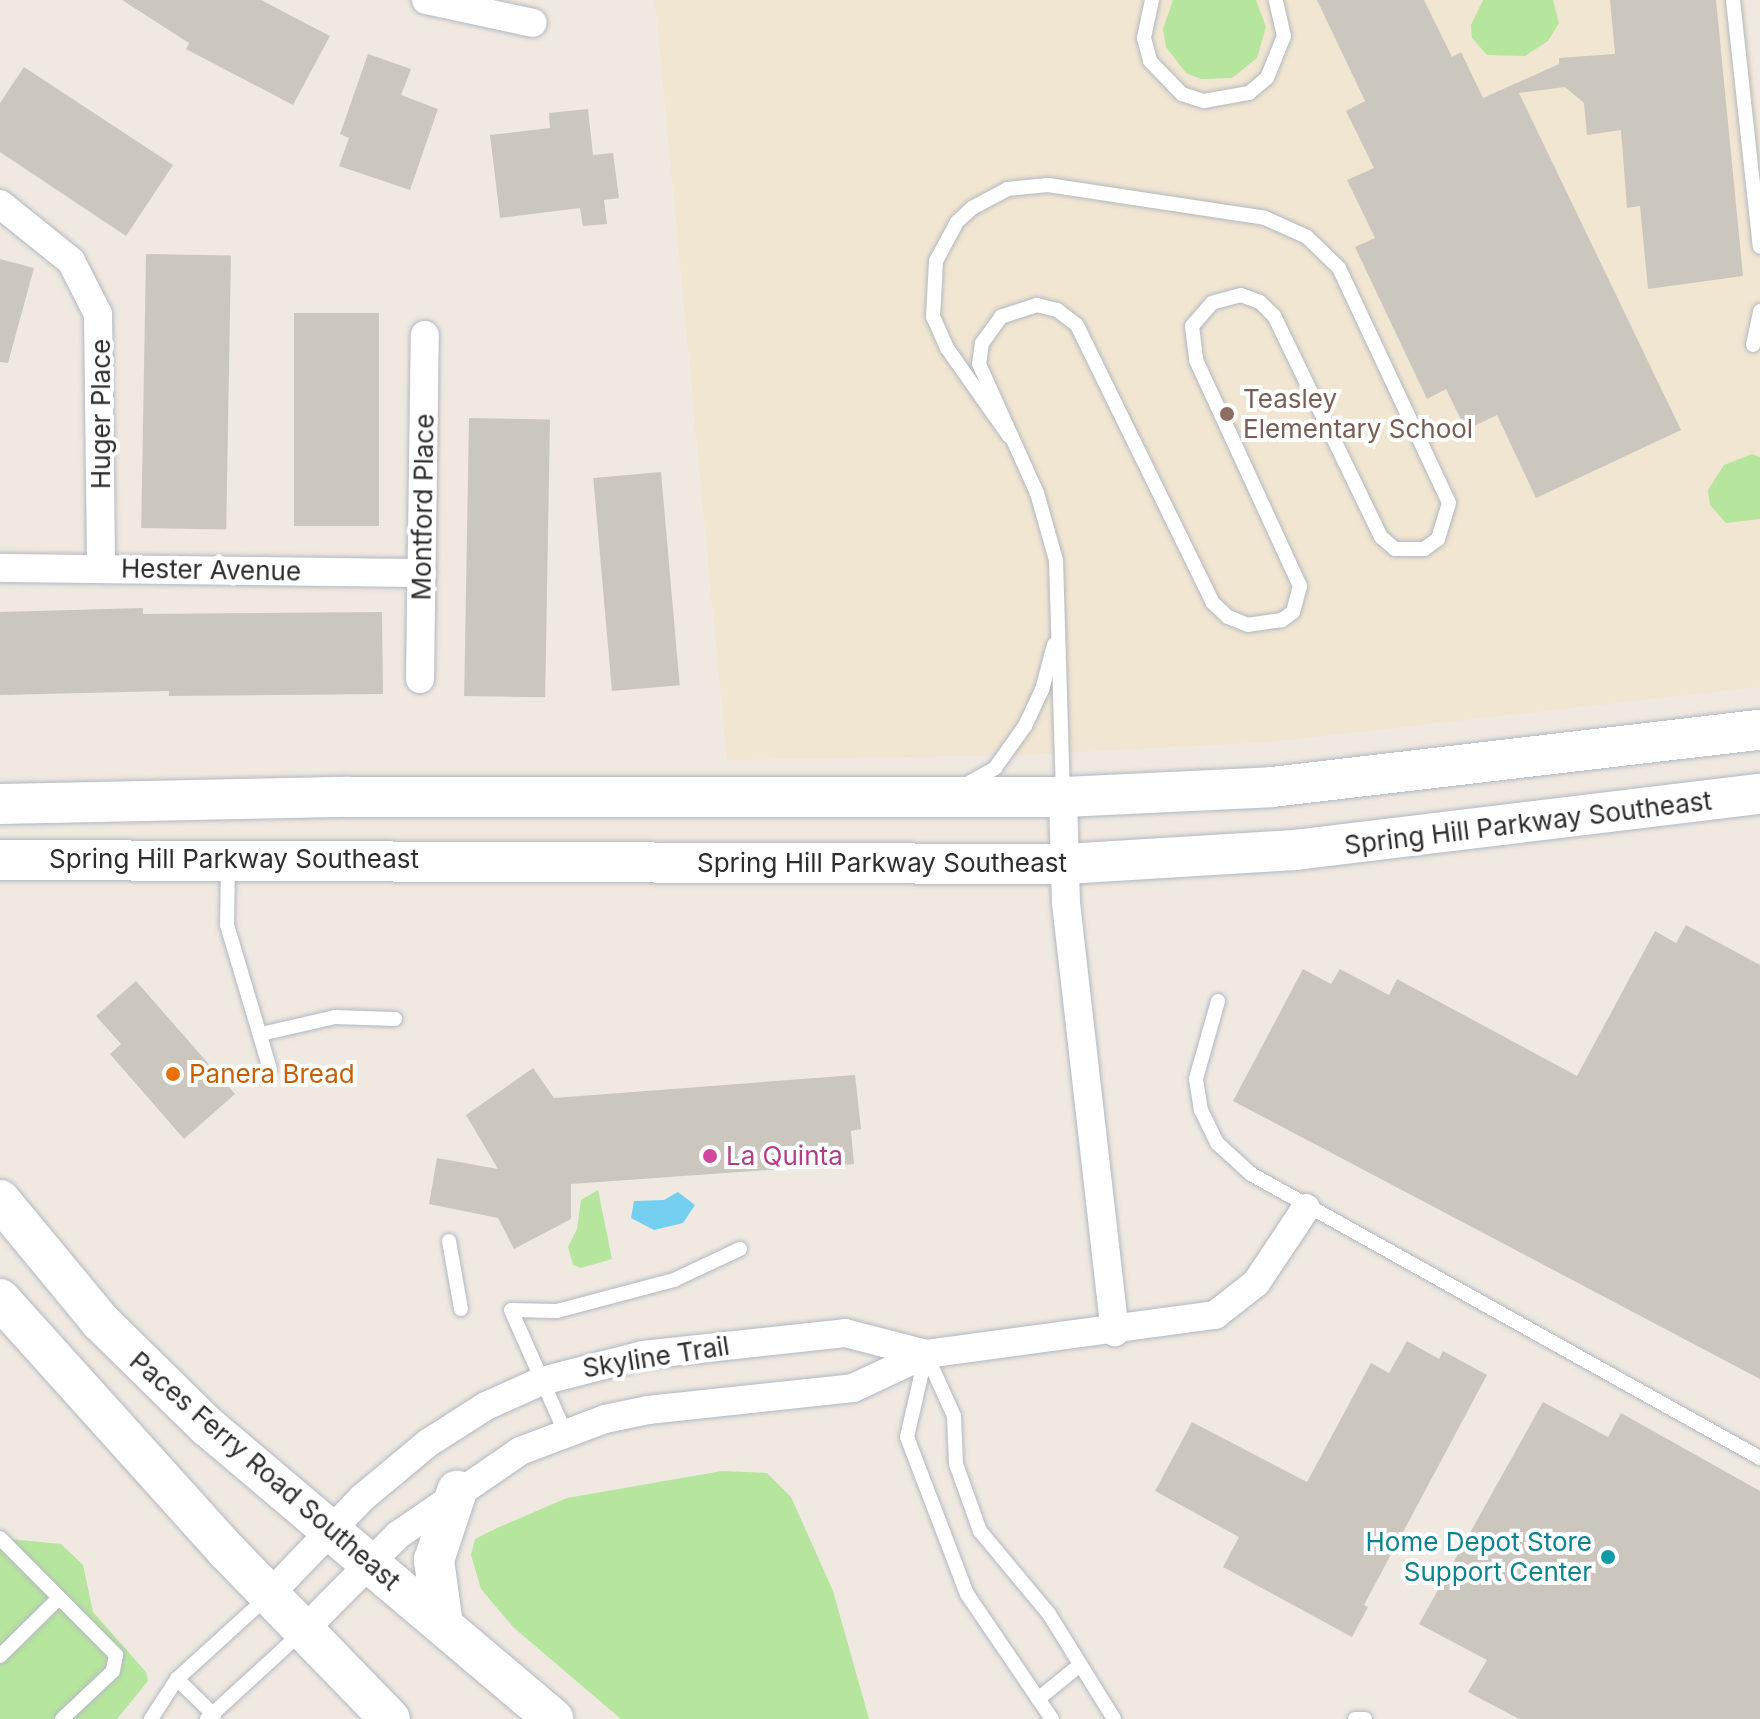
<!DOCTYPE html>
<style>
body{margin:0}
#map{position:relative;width:1760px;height:1719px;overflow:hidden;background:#efe9e1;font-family:Inter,sans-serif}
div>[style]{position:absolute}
.education>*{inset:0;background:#f0e6d1}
.green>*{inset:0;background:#b6e59e}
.water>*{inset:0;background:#75cff0}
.building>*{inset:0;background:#cbc7bf;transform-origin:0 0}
.roads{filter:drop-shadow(0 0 2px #b4b7c1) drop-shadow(0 0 2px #b4b7c1)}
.lane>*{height:14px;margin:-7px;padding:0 7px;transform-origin:7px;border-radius:7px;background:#fff}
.street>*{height:28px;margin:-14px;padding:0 14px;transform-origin:14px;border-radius:14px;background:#fff}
.secondary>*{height:40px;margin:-20px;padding:0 20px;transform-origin:20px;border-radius:20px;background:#fff}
.dots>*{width:22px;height:22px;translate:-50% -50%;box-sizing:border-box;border:4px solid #fff;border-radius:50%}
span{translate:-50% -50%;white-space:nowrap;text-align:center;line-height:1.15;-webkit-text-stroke:8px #fff;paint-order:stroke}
.education-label{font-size:26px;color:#785e54}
.left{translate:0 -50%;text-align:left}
.street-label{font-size:26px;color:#2e2e2e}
.food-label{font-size:26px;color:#c56008}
.hotel-label{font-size:26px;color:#b23c85}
.culture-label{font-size:26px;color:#0d838f}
.right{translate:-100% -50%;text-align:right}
</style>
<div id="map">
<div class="education">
<i style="clip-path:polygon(655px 0,1745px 0,1760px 141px,1760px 687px,1270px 742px,1025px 755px,727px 760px)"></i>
</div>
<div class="green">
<i style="clip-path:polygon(1173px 0,1256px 0,1266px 27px,1257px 58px,1232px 78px,1201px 79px,1186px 73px,1166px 47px,1163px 29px)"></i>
<i style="clip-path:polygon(1483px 0,1553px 0,1559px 23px,1548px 41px,1525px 56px,1487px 55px,1472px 38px,1471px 25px)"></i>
<i style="clip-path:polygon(1752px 454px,1760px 457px,1760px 519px,1726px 523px,1710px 505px,1708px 490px,1724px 465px)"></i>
<i style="clip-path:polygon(598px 1190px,612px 1259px,581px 1268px,573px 1265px,568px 1247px,577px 1229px,581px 1200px)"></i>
<i style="clip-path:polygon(722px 1471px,767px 1473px,791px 1497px,833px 1591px,869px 1719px,621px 1719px,513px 1627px,481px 1589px,471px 1555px,475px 1539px,497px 1528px,567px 1498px)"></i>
<i style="clip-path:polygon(0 1538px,61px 1544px,83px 1565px,93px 1612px,146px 1672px,148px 1681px,117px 1719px,0 1719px)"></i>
</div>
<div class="water">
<i style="clip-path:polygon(678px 1192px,695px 1205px,683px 1223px,654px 1230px,631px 1218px,634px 1201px,664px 1200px)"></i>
</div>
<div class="building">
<i style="clip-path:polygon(122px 0,261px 0,330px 36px,293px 105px,186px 49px,189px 43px)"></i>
<i style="clip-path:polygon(1317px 0,1424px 0,1452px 57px,1461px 52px,1483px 98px,1559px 64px,1559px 58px,1615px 54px,1610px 0,1716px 0,1743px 276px,1648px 289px,1640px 206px,1627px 208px,1621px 130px,1587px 135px,1584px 103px,1565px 87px,1519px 93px,1681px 430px,1536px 498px,1497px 415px,1466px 430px,1446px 389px,1427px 399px,1355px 247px,1375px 238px,1347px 180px,1374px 168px,1346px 111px,1365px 101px)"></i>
<i style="clip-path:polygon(368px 54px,411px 69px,401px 95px,438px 109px,410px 190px,339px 166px,349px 138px,340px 134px)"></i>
<i style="clip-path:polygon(24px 67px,173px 165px,126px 236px,0 152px,0 103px)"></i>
<i style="clip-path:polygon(588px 109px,593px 155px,613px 153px,619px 198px,604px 200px,607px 224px,583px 226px,580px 208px,500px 218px,490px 135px,550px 128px,549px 113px)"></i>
<i style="left:146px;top:254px;width:85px;height:274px;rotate:1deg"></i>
<i style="clip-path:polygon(0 259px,34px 268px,8px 363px,0 362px)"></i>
<i style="left:294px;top:313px;width:85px;height:213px"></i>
<i style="left:469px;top:418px;width:81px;height:278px;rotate:1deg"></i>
<i style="left:661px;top:472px;width:214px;height:68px;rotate:85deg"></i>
<i style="clip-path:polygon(143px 608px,143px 614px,382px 612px,383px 694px,169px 696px,169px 691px,0 695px,0 612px)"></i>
<i style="clip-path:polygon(1686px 925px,1760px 965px,1760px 1379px,1233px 1101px,1303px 969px,1331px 984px,1340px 969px,1389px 995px,1397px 979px,1577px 1076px,1655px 931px,1676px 943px)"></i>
<i style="clip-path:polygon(136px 981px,235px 1094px,184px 1139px,110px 1054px,121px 1044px,96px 1016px)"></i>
<i style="clip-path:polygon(533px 1068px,554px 1098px,855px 1075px,861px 1129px,851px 1131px,854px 1164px,571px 1184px,571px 1219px,514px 1249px,498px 1218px,429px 1204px,437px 1158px,498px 1169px,466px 1115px)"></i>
<i style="clip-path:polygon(1407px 1341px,1439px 1359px,1443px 1351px,1487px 1375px,1364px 1605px,1368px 1607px,1352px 1637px,1223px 1567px,1239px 1537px,1155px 1491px,1192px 1422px,1307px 1482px,1371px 1363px,1389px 1373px)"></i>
<i style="clip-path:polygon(1543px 1402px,1608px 1437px,1621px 1413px,1760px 1491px,1760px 1719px,1519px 1719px,1468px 1692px,1487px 1660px,1419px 1624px)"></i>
</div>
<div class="roads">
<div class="lane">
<i style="left:1152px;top:0;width:39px;rotate:102deg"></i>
<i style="left:1144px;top:38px;width:24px;rotate:75deg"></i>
<i style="left:1150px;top:61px;width:46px;rotate:45.9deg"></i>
<i style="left:1182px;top:94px;width:23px;rotate:18deg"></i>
<i style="left:1204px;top:101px;width:46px;rotate:-10.1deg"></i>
<i style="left:1249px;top:93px;width:23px;rotate:-40deg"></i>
<i style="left:1267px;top:78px;width:45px;rotate:-68deg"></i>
<i style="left:1284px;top:36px;width:37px;rotate:-103deg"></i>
<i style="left:1733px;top:0;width:248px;rotate:83.8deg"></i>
<i style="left:1753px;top:345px;width:35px;rotate:-78deg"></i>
<i style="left:1009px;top:436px;width:108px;rotate:-125.2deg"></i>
<i style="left:947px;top:348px;width:34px;rotate:-114deg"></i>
<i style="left:933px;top:317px;width:56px;rotate:-86.9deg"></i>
<i style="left:936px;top:261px;width:44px;rotate:-61.7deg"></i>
<i style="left:957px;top:222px;width:21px;rotate:-43deg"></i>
<i style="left:972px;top:208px;width:40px;rotate:-28deg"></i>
<i style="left:1007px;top:189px;width:41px;rotate:-5.6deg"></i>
<i style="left:1048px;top:185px;width:219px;rotate:8.6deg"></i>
<i style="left:1265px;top:218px;width:46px;rotate:24.3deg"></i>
<i style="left:1307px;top:237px;width:45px;rotate:44.1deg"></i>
<i style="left:1339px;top:268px;width:259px;rotate:64.9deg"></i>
<i style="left:1449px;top:503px;width:38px;rotate:107deg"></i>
<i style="left:1438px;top:539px;width:17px;rotate:144deg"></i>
<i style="left:1424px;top:549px;width:29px;rotate:180deg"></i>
<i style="left:1395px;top:549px;width:18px;rotate:-139deg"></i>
<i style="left:1381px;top:537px;width:246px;rotate:-115.8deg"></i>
<i style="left:1274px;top:316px;width:20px;rotate:-135deg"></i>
<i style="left:1260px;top:302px;width:20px;rotate:-160deg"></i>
<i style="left:1241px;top:295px;width:30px;rotate:165deg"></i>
<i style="left:1212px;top:303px;width:30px;rotate:131deg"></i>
<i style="left:1192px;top:326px;width:34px;rotate:83deg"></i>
<i style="left:1196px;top:360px;width:249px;rotate:65.3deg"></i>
<i style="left:1300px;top:586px;width:27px;rotate:105deg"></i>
<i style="left:1293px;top:612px;width:14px;rotate:144deg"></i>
<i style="left:1282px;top:620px;width:34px;rotate:172deg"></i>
<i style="left:1248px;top:625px;width:22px;rotate:-158deg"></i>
<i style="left:1228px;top:617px;width:21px;rotate:-137deg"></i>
<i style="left:1213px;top:603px;width:309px;rotate:-116.1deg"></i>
<i style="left:1077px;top:325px;width:25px;rotate:-143deg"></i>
<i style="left:1057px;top:310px;width:21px;rotate:-166deg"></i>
<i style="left:1037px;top:305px;width:38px;rotate:162deg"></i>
<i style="left:1001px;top:317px;width:32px;rotate:126deg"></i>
<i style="left:982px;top:343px;width:21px;rotate:98deg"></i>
<i style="left:979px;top:364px;width:141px;rotate:65.8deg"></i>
<i style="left:1037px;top:493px;width:70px;rotate:74.2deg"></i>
<i style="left:1056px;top:560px;width:233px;rotate:88.3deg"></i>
<i style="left:963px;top:786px;width:37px;rotate:-29deg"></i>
<i style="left:995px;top:768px;width:52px;rotate:-54.5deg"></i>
<i style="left:1025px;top:726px;width:40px;rotate:-65deg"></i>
<i style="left:1042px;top:690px;width:47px;rotate:-75.1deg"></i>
<i style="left:228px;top:863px;width:62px;rotate:90.9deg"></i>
<i style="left:227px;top:925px;width:150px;rotate:73.4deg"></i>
<i style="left:1218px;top:1001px;width:81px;rotate:105.8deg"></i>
<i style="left:1196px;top:1079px;width:31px;rotate:81deg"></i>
<i style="left:1201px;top:1110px;width:37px;rotate:64deg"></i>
<i style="left:1217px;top:1143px;width:46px;rotate:42.4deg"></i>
<i style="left:1251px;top:1174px;width:583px;rotate:29.16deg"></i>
<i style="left:261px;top:1034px;width:76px;rotate:-12.9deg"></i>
<i style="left:335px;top:1017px;width:60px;rotate:1.9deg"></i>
<i style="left:449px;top:1241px;width:69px;rotate:80deg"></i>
<i style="left:926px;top:1354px;width:68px;rotate:65.7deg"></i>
<i style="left:954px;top:1416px;width:48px;rotate:87.6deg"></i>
<i style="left:956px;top:1464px;width:71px;rotate:70.3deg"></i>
<i style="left:980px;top:1531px;width:108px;rotate:50.3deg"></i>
<i style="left:1049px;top:1614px;width:123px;rotate:58.2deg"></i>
<i style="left:926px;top:1354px;width:85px;rotate:102.9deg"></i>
<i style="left:907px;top:1437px;width:168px;rotate:69.1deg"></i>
<i style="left:967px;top:1594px;width:151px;rotate:55.8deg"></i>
<i style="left:565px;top:1432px;width:133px;rotate:-113.9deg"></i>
<i style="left:511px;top:1310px;width:46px;rotate:1.2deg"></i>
<i style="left:557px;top:1311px;width:121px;rotate:-14.8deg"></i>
<i style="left:674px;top:1280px;width:73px;rotate:-25.2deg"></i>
<i style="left:0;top:1538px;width:165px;rotate:45.2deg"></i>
<i style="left:116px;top:1655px;width:16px;rotate:101deg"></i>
<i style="left:113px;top:1671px;width:70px;rotate:136.7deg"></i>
<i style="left:0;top:1656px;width:83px;rotate:-44.5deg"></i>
<i style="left:177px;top:1679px;width:52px;rotate:44.2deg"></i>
<i style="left:1038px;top:1699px;width:54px;rotate:-39deg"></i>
<i style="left:151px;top:1719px;width:48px;rotate:-57deg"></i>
<i style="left:177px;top:1679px;width:122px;rotate:-42.3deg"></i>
<i style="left:207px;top:1719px;width:129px;rotate:-42.5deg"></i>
<i style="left:1355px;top:1719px;width:10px"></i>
</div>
<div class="street">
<i style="left:426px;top:0;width:109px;rotate:12.1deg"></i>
<i style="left:0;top:204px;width:91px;rotate:38.8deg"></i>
<i style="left:71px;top:261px;width:59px;rotate:63deg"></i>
<i style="left:98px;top:314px;width:255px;rotate:89.3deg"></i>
<i style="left:0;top:568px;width:422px;rotate:0.7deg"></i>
<i style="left:420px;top:679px;width:344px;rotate:-89.2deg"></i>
<i style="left:1063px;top:797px;width:106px;rotate:88.4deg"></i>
<i style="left:1066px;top:903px;width:432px;rotate:83.5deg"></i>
<i style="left:270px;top:1594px;width:133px;rotate:-46.2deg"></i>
<i style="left:362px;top:1498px;width:86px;rotate:-39.8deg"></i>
<i style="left:428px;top:1443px;width:69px;rotate:-32.5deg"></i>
<i style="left:486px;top:1406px;width:61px;rotate:-24.1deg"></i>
<i style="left:542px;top:1381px;width:104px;rotate:-14.4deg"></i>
<i style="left:643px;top:1355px;width:203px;rotate:-6.2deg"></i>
<i style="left:845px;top:1333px;width:84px;rotate:14.5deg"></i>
<i style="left:305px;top:1629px;width:132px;rotate:-45.3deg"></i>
<i style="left:398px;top:1535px;width:148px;rotate:-34.5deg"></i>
<i style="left:520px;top:1451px;width:91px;rotate:-20.6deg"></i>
<i style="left:605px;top:1419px;width:44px;rotate:-11.8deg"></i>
<i style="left:648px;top:1410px;width:206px;rotate:-6.1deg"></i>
<i style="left:853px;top:1388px;width:81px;rotate:-25deg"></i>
<i style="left:926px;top:1354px;width:292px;rotate:-7.7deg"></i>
<i style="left:1215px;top:1315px;width:52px;rotate:-38deg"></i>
<i style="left:1256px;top:1283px;width:90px;rotate:-56.3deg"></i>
</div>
<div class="secondary">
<i style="left:0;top:804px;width:348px;rotate:-1.2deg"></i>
<i style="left:348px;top:797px;width:715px"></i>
<i style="left:1063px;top:797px;width:209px;rotate:-2.7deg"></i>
<i style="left:1272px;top:787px;width:491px;rotate:-6.7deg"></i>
<i style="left:0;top:860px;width:1065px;rotate:0.22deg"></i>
<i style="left:1065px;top:864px;width:230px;rotate:-3.5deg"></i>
<i style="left:1295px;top:850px;width:468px;rotate:-6.9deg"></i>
<i style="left:0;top:1200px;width:158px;rotate:50.4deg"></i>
<i style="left:101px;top:1322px;width:150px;rotate:44.5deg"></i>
<i style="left:208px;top:1427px;width:452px;rotate:40.2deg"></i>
<i style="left:0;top:1299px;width:339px;rotate:48deg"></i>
<i style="left:227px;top:1551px;width:234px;rotate:45.9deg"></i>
<i style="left:443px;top:1625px;width:66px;rotate:-97.9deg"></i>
<i style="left:434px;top:1560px;width:73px;rotate:-71.6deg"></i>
</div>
</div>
<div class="dots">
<i style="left:1227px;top:414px;background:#8d6e63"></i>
<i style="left:173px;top:1074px;background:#e8710a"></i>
<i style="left:710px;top:1156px;background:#d1479c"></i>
<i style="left:1608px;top:1557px;background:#0f9aa8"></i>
</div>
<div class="education-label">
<span class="left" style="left:1243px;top:414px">Teasley<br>Elementary School</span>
</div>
<div class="street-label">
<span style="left:101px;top:414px;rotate:-90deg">Huger Place</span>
<span style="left:423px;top:507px;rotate:-89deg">Montford Place</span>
<span style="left:211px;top:570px;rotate:1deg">Hester Avenue</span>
<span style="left:1528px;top:823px;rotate:-7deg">Spring Hill Parkway Southeast</span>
<span style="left:234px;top:859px">Spring Hill Parkway Southeast</span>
<span style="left:882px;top:863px">Spring Hill Parkway Southeast</span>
<span style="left:656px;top:1357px;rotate:-9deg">Skyline Trail</span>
<span style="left:265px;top:1471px;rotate:41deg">Paces Ferry Road Southeast</span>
</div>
<div class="food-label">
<span class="left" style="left:189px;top:1074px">Panera Bread</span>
</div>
<div class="hotel-label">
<span class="left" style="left:726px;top:1156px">La Quinta</span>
</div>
<div class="culture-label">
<span class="right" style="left:1592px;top:1557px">Home Depot Store<br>Support Center</span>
</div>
</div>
